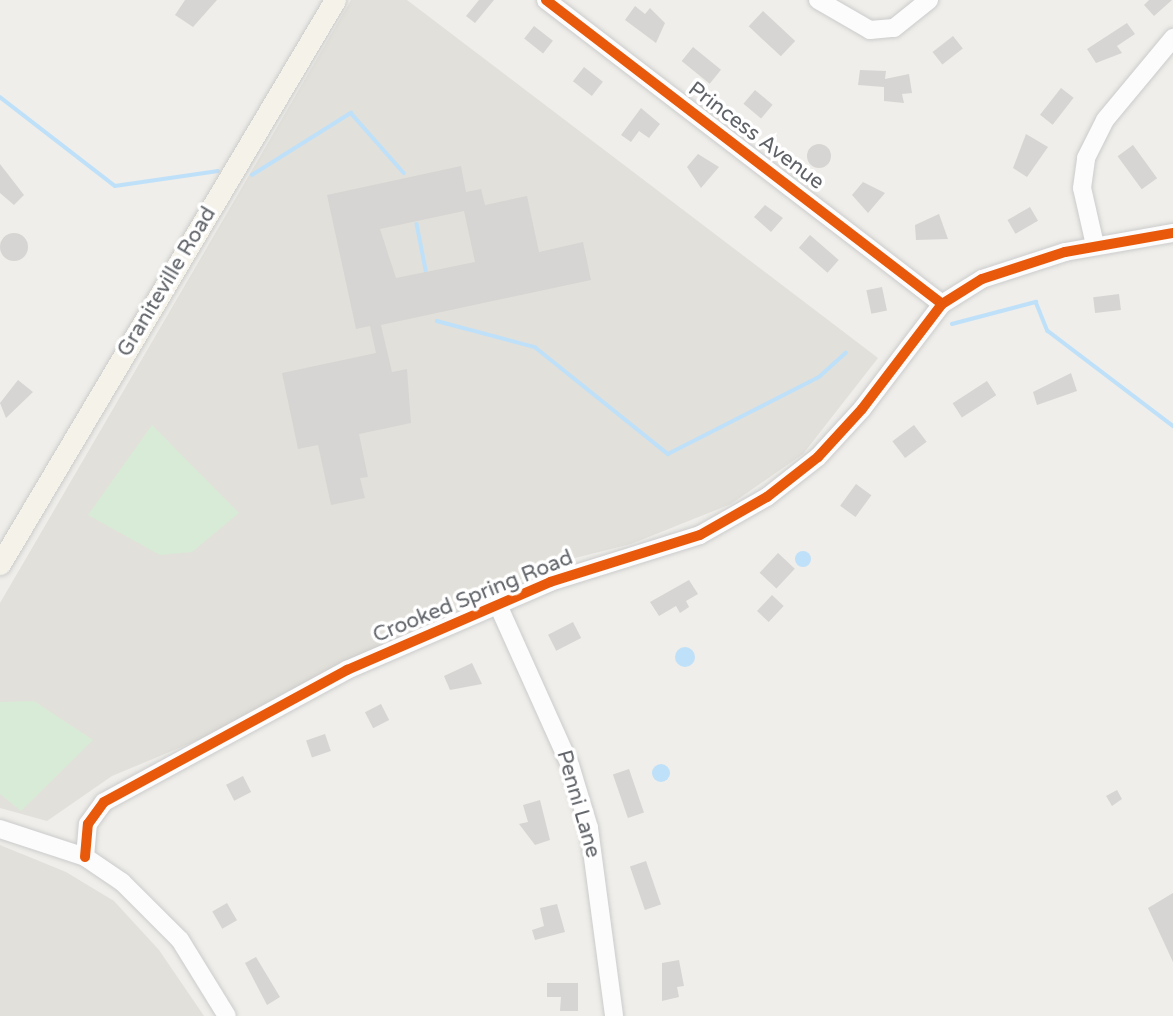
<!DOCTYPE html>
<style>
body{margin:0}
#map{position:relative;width:1173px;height:1016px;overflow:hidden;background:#efeeea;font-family:"Varela Round",sans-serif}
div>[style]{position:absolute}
.education>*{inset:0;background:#e2e0da}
.green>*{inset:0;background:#d8ebd6}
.water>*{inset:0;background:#bfe0f9}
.round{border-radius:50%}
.stream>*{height:3.5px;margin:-1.75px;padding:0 1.75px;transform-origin:1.75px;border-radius:1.75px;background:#bfe0f9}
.building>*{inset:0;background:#d6d5d3;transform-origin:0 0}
.roads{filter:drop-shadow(0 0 2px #cbcccc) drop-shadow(0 0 2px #cbcccc)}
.minor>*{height:18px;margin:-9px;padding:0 9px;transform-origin:9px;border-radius:9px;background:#fdfcfc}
.major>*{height:21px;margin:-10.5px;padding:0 10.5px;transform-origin:10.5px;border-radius:10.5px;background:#f4f2e9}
.cycleway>*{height:10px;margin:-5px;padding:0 5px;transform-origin:5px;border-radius:5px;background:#e8590c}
span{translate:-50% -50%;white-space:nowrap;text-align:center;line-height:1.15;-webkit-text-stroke:7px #fff;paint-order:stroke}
.street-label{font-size:21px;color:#5f6368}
</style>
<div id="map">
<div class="education">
<i style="clip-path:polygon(351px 0,407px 0,878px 358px,803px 454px,731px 504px,631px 544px,551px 564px,203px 738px,112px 776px,47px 821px,0 808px,0 603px)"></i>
<i style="clip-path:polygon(0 845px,66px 872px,114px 901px,159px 950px,204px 1016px,0 1016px)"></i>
</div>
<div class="green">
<i style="clip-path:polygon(152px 425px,239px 513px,192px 552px,160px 555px,88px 515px)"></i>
<i style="clip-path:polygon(34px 701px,93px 740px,21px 811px,0 794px,0 702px)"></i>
</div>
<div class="water">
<i class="round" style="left:795px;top:551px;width:16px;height:16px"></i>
<i class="round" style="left:675px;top:647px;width:20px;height:20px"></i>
<i class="round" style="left:652px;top:764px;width:18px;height:18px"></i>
</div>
<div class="stream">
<i style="left:0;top:97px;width:145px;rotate:37.7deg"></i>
<i style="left:115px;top:186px;width:104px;rotate:-8.3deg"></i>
<i style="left:252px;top:175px;width:117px;rotate:-32.1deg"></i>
<i style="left:351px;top:113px;width:80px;rotate:48.5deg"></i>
<i style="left:417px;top:224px;width:47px;rotate:78.9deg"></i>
<i style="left:437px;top:321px;width:101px;rotate:14.9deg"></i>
<i style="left:535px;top:347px;width:171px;rotate:38.8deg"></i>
<i style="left:668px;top:454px;width:169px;rotate:-27deg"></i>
<i style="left:819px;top:377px;width:36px;rotate:-42deg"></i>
<i style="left:952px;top:324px;width:87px;rotate:-14.7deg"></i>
<i style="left:1036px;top:302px;width:31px;rotate:68deg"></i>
<i style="left:1048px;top:331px;width:157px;rotate:37.2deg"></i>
</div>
<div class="building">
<i style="clip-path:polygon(185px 0,217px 0,193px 27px,175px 15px)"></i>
<i style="clip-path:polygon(479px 0,494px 0,475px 23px,466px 16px)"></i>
<i style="clip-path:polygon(1149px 0,1172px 0,1154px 16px,1144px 5px)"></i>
<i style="clip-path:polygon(635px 6px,645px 14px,650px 8px,665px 23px,656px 43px,625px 20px)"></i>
<i style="left:763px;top:11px;width:44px;height:21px;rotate:43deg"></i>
<i style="clip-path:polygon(1127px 23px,1135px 34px,1117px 46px,1122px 53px,1096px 63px,1087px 49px)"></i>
<i style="left:534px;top:26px;width:24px;height:16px;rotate:38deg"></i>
<i style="left:953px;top:36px;width:16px;height:26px;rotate:52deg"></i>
<i style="left:693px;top:47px;width:36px;height:18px;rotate:39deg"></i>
<i style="left:584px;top:67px;width:24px;height:18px;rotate:38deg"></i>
<i style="clip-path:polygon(860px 70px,886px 71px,885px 79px,909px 74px,912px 93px,902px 94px,904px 103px,884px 101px,884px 87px,858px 85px)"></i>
<i style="left:1061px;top:88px;width:16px;height:34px;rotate:38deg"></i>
<i style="left:755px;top:90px;width:23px;height:18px;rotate:40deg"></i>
<i style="clip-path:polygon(641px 108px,660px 124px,649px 138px,639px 131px,631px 142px,621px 135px)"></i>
<i style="clip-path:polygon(1026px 134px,1048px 147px,1027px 177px,1013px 168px)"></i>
<i class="round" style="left:807px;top:144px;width:24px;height:24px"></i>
<i style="left:1133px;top:145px;width:41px;height:19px;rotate:54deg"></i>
<i style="clip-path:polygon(698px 154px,719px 167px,701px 188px,687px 167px)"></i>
<i style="clip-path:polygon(0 164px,24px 195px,14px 205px,0 193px)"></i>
<i style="clip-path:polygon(evenodd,461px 166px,466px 192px,481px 189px,485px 205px,527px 196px,539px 252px,583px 242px,591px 280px,381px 325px,392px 372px,407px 369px,411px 423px,359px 434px,368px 477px,360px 478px,365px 498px,331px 505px,318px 445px,298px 449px,282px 373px,376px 353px,370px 326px,356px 329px,327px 195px,461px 166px,464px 211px,475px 262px,396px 278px,380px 229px,464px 211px)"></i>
<i style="clip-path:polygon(863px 182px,885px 193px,868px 213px,852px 195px)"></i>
<i style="clip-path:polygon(765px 205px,783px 218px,771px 232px,754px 217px)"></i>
<i style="left:1030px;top:207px;width:16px;height:26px;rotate:60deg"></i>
<i style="clip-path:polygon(939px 214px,948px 239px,916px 240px,915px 225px)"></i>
<i class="round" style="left:0;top:233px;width:28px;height:28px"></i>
<i style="left:810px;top:235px;width:38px;height:17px;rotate:41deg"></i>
<i style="left:882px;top:287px;width:24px;height:16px;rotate:78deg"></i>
<i style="left:1119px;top:294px;width:16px;height:26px;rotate:83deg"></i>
<i style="clip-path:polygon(1071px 373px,1077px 391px,1037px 405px,1033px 392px)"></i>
<i style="clip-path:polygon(18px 380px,33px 392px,6px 418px,0 403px)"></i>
<i style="left:987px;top:381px;width:17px;height:41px;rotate:57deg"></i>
<i style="left:914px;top:425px;width:21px;height:27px;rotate:53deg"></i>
<i style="left:856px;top:484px;width:19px;height:27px;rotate:36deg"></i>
<i style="left:778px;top:553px;width:23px;height:27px;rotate:43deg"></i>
<i style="clip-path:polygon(689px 580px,698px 594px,686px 601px,689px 607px,680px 613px,676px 606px,659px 616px,650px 602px)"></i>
<i style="left:772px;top:595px;width:16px;height:22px;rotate:43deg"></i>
<i style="left:573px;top:622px;width:18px;height:28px;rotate:63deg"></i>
<i style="clip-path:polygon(472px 663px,482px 684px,450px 690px,444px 676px)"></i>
<i style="left:381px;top:704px;width:18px;height:18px;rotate:63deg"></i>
<i style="left:325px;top:734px;width:18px;height:20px;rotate:71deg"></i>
<i style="left:629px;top:769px;width:46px;height:17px;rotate:71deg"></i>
<i style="left:243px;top:776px;width:18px;height:19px;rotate:63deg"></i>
<i style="clip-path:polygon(1117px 790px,1122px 799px,1112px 806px,1106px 796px)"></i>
<i style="clip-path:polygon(540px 800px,550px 840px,535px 845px,519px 824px,528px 822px,523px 805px)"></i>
<i style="left:646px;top:861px;width:46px;height:17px;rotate:71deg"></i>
<i style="clip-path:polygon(1173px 893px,1173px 962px,1148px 908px)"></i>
<i style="left:227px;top:903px;width:20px;height:17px;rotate:60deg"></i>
<i style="clip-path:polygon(557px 904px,565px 932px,535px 940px,532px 930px,544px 926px,540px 908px)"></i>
<i style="clip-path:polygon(256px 957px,280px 997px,267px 1005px,245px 963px)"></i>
<i style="clip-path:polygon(679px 960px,684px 986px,677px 987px,679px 997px,662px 1001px,662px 963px)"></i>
<i style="clip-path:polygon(547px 983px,578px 983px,578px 1011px,560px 1011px,561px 997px,547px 997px)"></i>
</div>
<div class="roads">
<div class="minor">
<i style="left:546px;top:0;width:499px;rotate:37.5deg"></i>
<i style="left:818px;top:0;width:60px;rotate:30deg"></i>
<i style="left:870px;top:30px;width:24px;rotate:-5deg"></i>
<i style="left:894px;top:28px;width:45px;rotate:-38.7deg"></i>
<i style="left:1095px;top:245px;width:58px;rotate:-102.8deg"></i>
<i style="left:1082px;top:188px;width:30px;rotate:-82deg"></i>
<i style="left:1086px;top:158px;width:42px;rotate:-63.4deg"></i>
<i style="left:1105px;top:120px;width:107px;rotate:-50.3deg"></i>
<i style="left:498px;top:605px;width:175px;rotate:65.8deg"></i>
<i style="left:570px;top:765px;width:66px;rotate:73.2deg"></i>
<i style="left:589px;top:828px;width:190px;rotate:82.4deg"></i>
<i style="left:0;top:829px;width:89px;rotate:18.2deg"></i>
<i style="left:85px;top:857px;width:45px;rotate:34deg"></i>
<i style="left:122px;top:882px;width:82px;rotate:45deg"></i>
<i style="left:180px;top:940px;width:89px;rotate:58.3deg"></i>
<i style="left:85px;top:857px;width:33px;rotate:-85deg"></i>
<i style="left:88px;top:824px;width:27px;rotate:-54deg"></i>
<i style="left:104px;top:802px;width:277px;rotate:-28.5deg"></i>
<i style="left:347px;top:670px;width:221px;rotate:-23.4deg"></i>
<i style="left:550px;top:582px;width:157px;rotate:-17.4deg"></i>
<i style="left:700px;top:535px;width:77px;rotate:-29.6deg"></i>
<i style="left:767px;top:497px;width:65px;rotate:-38.1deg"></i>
<i style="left:818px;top:457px;width:65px;rotate:-47.5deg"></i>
<i style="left:862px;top:409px;width:132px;rotate:-52.7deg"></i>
<i style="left:942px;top:304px;width:47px;rotate:-32deg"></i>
<i style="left:982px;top:279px;width:87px;rotate:-18deg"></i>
<i style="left:1065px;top:252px;width:110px;rotate:-10deg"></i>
</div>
<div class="major">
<i style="left:0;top:564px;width:656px;rotate:-59.29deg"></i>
</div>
</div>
<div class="cycleway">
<i style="left:546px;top:0;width:499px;rotate:37.5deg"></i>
<i style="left:85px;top:857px;width:33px;rotate:-85deg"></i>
<i style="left:88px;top:824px;width:27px;rotate:-54deg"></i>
<i style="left:104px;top:802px;width:277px;rotate:-28.5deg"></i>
<i style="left:347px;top:670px;width:221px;rotate:-23.4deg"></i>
<i style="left:550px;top:582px;width:157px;rotate:-17.4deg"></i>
<i style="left:700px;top:535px;width:77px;rotate:-29.6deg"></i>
<i style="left:767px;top:497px;width:65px;rotate:-38.1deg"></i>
<i style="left:818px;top:457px;width:65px;rotate:-47.5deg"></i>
<i style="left:862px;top:409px;width:132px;rotate:-52.7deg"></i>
<i style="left:942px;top:304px;width:47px;rotate:-32deg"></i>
<i style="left:982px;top:279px;width:87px;rotate:-18deg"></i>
<i style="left:1065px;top:252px;width:110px;rotate:-10deg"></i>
</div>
<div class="street-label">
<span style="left:756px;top:136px;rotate:37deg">Princess Avenue</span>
<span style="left:167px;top:282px;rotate:-59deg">Graniteville Road</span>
<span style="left:473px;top:597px;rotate:-22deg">Crooked Spring Road</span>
<span style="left:578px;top:804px;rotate:74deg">Penni Lane</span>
</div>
</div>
